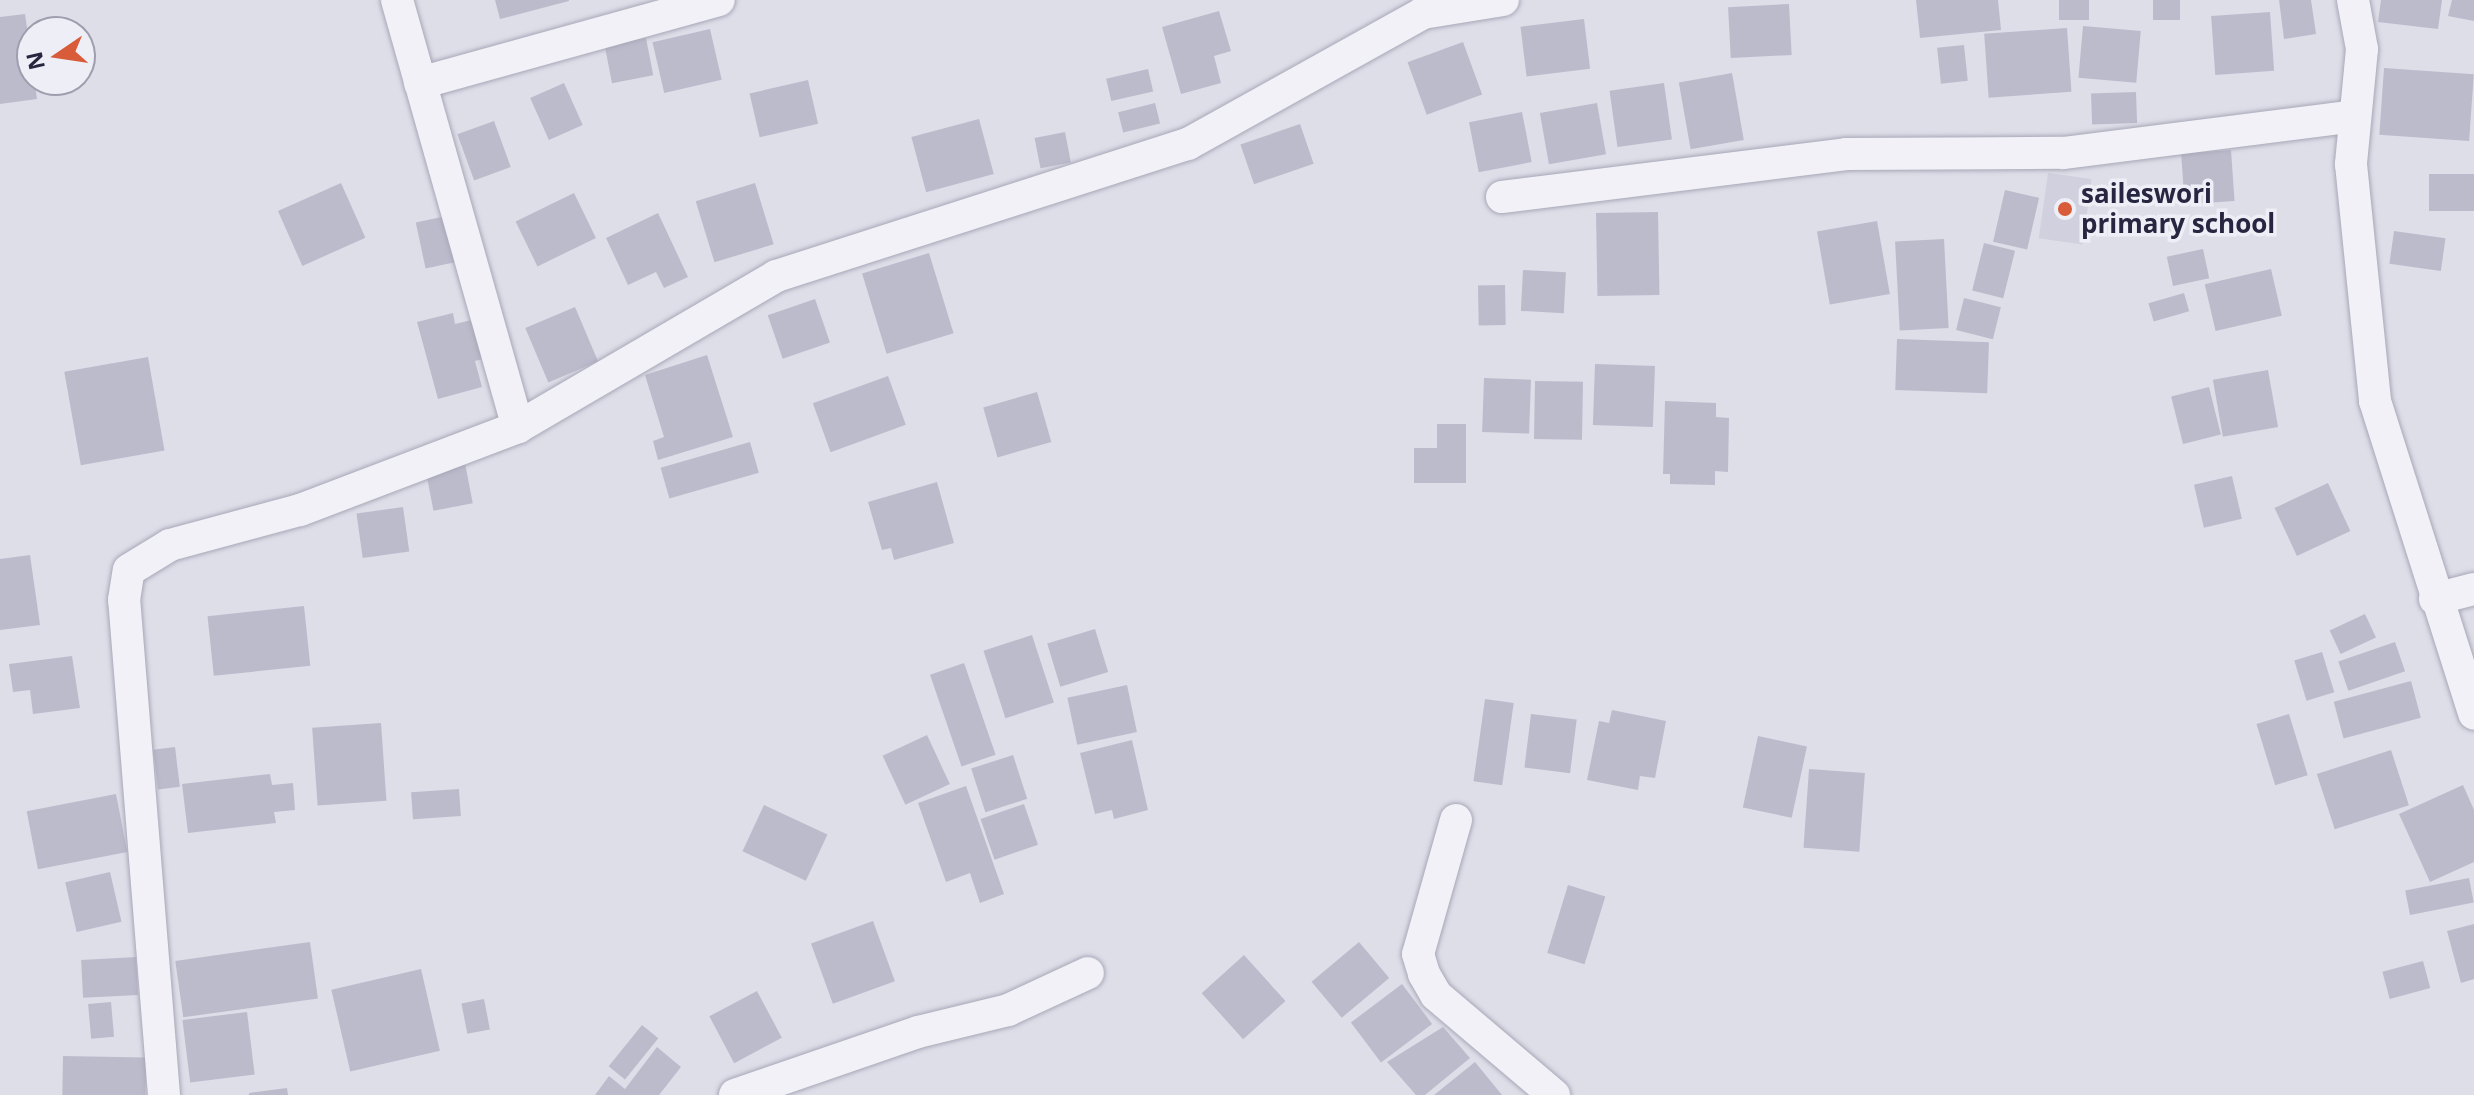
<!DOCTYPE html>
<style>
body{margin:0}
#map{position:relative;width:2474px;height:1095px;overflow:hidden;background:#dedee9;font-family:"Open Sans",sans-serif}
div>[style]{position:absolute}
.built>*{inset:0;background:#d0d0de;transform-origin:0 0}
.building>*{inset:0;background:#bbc;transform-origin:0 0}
.roads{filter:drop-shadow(0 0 2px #a7a7b7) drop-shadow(0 0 2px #a7a7b7)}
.minor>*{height:32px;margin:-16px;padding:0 16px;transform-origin:16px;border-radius:16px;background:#f1f1f7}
.dots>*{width:22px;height:22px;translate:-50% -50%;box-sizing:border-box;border:4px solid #eeeef6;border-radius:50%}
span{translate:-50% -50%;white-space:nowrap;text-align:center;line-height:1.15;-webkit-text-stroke:7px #eeeef6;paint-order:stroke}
.poi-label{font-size:26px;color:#262641;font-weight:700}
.left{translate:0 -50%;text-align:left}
.north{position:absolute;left:16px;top:16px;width:80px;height:80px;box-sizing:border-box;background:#eeeef6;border:2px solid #9e9eae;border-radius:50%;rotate:257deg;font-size:22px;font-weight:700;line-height:32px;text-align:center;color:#262641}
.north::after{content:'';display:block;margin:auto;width:28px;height:36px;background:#d85c39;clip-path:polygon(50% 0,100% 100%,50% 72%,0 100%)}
</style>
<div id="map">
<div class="built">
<i style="left:2048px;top:173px;width:44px;height:66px;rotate:8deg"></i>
</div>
<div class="building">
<i style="clip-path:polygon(495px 0,569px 0,569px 1px,500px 19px)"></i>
<i style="clip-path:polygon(1916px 0,1998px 0,2001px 30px,1920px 38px)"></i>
<i style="left:2059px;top:0;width:30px;height:20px"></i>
<i style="left:2153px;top:0;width:27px;height:20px"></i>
<i style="clip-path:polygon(2279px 0,2311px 0,2316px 34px,2284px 39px)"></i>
<i style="clip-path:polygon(2381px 0,2442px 0,2438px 29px,2378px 22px)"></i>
<i style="clip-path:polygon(2452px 0,2474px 0,2474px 21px,2448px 16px)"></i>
<i style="left:1789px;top:4px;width:51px;height:61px;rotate:87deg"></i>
<i style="clip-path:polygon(1219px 11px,1231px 51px,1214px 56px,1221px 83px,1181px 94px,1162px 27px)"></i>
<i style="left:2270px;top:12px;width:59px;height:59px;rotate:86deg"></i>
<i style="clip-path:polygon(25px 14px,37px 99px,0 104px,0 17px)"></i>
<i style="left:1584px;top:19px;width:50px;height:64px;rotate:83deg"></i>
<i style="left:2083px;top:26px;width:58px;height:52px;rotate:5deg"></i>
<i style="left:2067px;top:28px;width:64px;height:83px;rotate:86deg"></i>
<i style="left:710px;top:29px;width:52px;height:59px;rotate:77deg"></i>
<i style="left:646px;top:38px;width:38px;height:42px;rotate:79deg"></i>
<i style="left:1463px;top:42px;width:56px;height:59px;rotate:70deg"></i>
<i style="left:1964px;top:45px;width:36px;height:27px;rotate:84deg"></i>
<i style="left:2384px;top:68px;width:90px;height:67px;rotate:4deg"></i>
<i style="left:1148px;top:69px;width:23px;height:43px;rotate:77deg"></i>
<i style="left:1732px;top:73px;width:68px;height:54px;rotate:80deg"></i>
<i style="left:808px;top:80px;width:45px;height:60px;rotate:77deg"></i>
<i style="left:564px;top:83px;width:46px;height:37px;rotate:66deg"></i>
<i style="left:1664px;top:83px;width:57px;height:55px;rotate:82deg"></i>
<i style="left:2136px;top:92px;width:31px;height:45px;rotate:88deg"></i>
<i style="left:1155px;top:103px;width:21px;height:38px;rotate:76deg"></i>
<i style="left:1597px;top:103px;width:52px;height:58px;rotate:80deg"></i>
<i style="left:1522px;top:112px;width:51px;height:54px;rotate:79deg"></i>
<i style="left:979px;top:119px;width:57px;height:70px;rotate:75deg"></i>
<i style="left:494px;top:121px;width:49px;height:39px;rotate:70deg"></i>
<i style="left:1300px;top:124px;width:42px;height:63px;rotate:71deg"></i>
<i style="left:1065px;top:132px;width:31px;height:31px;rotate:79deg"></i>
<i style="left:2231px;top:150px;width:51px;height:50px;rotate:86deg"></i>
<i style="left:2474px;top:174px;width:37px;height:45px;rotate:90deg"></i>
<i style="left:341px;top:183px;width:60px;height:69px;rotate:66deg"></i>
<i style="left:755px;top:183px;width:64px;height:62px;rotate:73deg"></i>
<i style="left:2005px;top:190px;width:35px;height:53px;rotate:13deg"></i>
<i style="left:574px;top:193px;width:50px;height:65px;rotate:64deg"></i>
<i style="left:1658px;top:212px;width:83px;height:62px;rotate:89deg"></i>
<i style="clip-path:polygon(658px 213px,688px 277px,664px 288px,656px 272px,628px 285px,606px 238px)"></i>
<i style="left:451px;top:215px;width:47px;height:36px;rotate:78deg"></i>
<i style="left:1877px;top:221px;width:74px;height:61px;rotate:80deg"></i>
<i style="left:2394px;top:231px;width:52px;height:33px;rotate:8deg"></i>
<i style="left:1944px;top:239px;width:89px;height:49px;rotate:87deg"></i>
<i style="left:1984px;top:243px;width:32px;height:49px;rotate:14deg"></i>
<i style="left:2203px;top:249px;width:30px;height:37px;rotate:78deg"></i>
<i style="left:929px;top:253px;width:84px;height:70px;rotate:73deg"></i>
<i style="left:2271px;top:269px;width:48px;height:68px;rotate:77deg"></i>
<i style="left:1523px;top:270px;width:43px;height:41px;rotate:3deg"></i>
<i style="left:1505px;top:285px;width:40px;height:27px;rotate:89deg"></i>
<i style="left:2184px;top:293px;width:19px;height:37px;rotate:74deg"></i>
<i style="left:1964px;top:298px;width:38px;height:33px;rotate:14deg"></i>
<i style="left:815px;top:299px;width:46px;height:50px;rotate:71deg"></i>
<i style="left:575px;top:307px;width:59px;height:54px;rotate:67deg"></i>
<i style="clip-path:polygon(453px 313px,455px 324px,480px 318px,490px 357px,475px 361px,482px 387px,438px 399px,417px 322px)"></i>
<i style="left:1897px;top:339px;width:92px;height:51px;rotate:2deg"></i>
<i style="clip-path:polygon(707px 355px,733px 437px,658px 460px,653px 441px,664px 437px,645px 375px)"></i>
<i style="left:148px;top:357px;width:95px;height:85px;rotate:80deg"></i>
<i style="left:1595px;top:364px;width:60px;height:61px;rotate:2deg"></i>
<i style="left:2268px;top:370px;width:58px;height:56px;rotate:80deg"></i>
<i style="left:888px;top:376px;width:52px;height:80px;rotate:70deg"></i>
<i style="left:1484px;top:378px;width:47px;height:54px;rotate:2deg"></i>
<i style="left:1535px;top:381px;width:48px;height:58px;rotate:1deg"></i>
<i style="left:2209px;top:387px;width:49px;height:39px;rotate:76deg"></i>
<i style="left:1037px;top:392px;width:52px;height:56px;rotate:74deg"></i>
<i style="clip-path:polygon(1665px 401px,1716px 403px,1716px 417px,1729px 418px,1728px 472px,1715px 471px,1715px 485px,1670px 484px,1670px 474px,1663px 474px)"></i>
<i style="clip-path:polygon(1437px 424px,1466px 424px,1466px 483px,1414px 483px,1414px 448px,1437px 448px)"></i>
<i style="left:750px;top:442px;width:32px;height:93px;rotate:74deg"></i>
<i style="left:464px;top:458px;width:46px;height:40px;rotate:79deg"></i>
<i style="left:2232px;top:476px;width:44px;height:39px;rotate:77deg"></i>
<i style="clip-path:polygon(937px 482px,954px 543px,894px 560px,891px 548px,882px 550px,868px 502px)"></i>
<i style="left:2328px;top:483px;width:53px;height:59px;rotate:65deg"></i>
<i style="left:403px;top:507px;width:45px;height:47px;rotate:82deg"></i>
<i style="clip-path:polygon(30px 555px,40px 625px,0 630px,0 559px)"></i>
<i style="left:304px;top:606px;width:60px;height:97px;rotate:84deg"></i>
<i style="left:2365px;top:614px;width:26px;height:39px;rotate:65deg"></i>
<i style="left:1095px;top:629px;width:45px;height:50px;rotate:73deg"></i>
<i style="left:1032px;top:635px;width:71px;height:51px;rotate:72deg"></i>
<i style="left:2395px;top:642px;width:31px;height:60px;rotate:71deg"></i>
<i style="left:2322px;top:652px;width:42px;height:29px;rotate:73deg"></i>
<i style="clip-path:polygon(72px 656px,80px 708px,33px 714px,30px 690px,13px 692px,9px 664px)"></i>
<i style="left:964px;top:663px;width:97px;height:36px;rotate:71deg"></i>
<i style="left:2411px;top:681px;width:38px;height:80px;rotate:75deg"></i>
<i style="left:1127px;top:685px;width:48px;height:61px;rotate:78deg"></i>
<i style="left:1485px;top:699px;width:29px;height:83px;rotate:8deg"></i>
<i style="clip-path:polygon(1612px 710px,1666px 721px,1655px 778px,1640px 776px,1638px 790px,1587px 780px,1599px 721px,1609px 723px)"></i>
<i style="left:1531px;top:714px;width:46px;height:54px;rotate:7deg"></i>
<i style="left:2289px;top:714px;width:64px;height:34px;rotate:73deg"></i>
<i style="left:381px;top:723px;width:78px;height:69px;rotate:86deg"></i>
<i style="left:927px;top:735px;width:54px;height:49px;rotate:65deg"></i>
<i style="left:1758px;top:736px;width:50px;height:73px;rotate:12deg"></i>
<i style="clip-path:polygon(1132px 740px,1148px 810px,1114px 819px,1112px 810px,1095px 814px,1080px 753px)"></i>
<i style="left:175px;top:747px;width:40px;height:22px;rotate:83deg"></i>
<i style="left:2391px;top:750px;width:58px;height:78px;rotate:72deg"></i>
<i style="left:1013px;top:755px;width:46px;height:44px;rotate:72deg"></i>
<i style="left:1809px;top:769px;width:56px;height:79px;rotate:4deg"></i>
<i style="clip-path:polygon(270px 774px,272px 785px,293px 783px,295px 810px,274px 812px,276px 823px,188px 833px,182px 784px)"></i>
<i style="clip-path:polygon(2463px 785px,2474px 810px,2474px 862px,2430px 882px,2399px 814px)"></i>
<i style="clip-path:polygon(966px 786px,1004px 894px,980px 903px,970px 873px,946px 882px,918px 803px)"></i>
<i style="left:459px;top:789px;width:27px;height:48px;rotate:86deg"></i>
<i style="left:116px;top:794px;width:59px;height:91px;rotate:79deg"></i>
<i style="left:1024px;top:804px;width:43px;height:46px;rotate:71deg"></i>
<i style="left:764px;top:805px;width:70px;height:51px;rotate:25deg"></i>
<i style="left:110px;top:872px;width:51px;height:46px;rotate:77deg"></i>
<i style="left:2469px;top:878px;width:25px;height:65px;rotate:79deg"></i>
<i style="left:1568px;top:885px;width:39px;height:71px;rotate:17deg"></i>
<i style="left:873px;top:921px;width:64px;height:66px;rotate:70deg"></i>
<i style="clip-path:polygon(2474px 924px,2474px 979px,2461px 983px,2447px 931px)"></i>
<i style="left:310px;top:942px;width:57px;height:136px;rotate:82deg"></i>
<i style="left:1359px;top:942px;width:47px;height:62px;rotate:50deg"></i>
<i style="left:1244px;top:955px;width:62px;height:57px;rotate:48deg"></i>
<i style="left:136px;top:957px;width:38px;height:55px;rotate:87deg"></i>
<i style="left:2423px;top:961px;width:28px;height:42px;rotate:75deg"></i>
<i style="left:421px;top:969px;width:84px;height:92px;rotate:77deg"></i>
<i style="left:1402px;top:984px;width:50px;height:64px;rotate:53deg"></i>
<i style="left:757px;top:991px;width:53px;height:54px;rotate:62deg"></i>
<i style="left:484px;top:999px;width:31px;height:23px;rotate:79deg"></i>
<i style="left:111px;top:1002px;width:35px;height:23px;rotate:85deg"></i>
<i style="left:247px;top:1012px;width:63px;height:65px;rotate:83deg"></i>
<i style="left:642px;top:1025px;width:21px;height:53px;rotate:39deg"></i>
<i style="clip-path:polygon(1443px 1027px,1470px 1058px,1425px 1095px,1416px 1095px,1387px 1062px)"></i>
<i style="clip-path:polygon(657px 1047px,681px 1067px,659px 1095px,595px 1095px,609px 1076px,625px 1089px)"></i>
<i style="left:63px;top:1056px;width:83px;height:39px;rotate:1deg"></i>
<i style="clip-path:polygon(1475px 1062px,1502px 1095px,1434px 1095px)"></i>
<i style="clip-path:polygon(287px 1088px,288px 1095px,249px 1095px,249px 1093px)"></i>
</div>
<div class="roads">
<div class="minor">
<i style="left:397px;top:0;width:444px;rotate:74.2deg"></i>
<i style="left:2353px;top:0;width:50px;rotate:79.6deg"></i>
<i style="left:2362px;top:49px;width:116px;rotate:95.5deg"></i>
<i style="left:2351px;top:164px;width:238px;rotate:84.2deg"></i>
<i style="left:2375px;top:401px;width:328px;rotate:72.4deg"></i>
<i style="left:420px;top:83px;width:310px;rotate:-15.5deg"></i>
<i style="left:1502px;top:197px;width:347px;rotate:-7.1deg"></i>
<i style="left:1846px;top:154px;width:217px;rotate:-0.3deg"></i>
<i style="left:2063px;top:153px;width:294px;rotate:-7.2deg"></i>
<i style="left:2435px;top:599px;width:40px;rotate:-14.4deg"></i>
<i style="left:1456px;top:820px;width:139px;rotate:105.8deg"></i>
<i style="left:1418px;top:954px;width:21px;rotate:73deg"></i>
<i style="left:1424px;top:974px;width:24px;rotate:60deg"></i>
<i style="left:1436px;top:995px;width:155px;rotate:40.3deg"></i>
<i style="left:164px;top:1095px;width:497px;rotate:-94.6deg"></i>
<i style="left:124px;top:600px;width:30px;rotate:-81deg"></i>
<i style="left:129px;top:570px;width:48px;rotate:-31.4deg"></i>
<i style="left:170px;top:545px;width:135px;rotate:-15.1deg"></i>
<i style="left:300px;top:510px;width:233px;rotate:-20.8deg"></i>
<i style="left:518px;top:427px;width:299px;rotate:-30.3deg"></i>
<i style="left:776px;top:276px;width:433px;rotate:-17.8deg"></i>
<i style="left:1188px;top:144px;width:269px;rotate:-29.1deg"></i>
<i style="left:1423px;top:13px;width:81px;rotate:-9.2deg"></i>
<i style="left:735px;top:1095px;width:194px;rotate:-19deg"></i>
<i style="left:918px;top:1032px;width:93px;rotate:-13.7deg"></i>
<i style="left:1008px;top:1010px;width:88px;rotate:-24.8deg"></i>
</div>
</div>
<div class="dots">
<i style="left:2065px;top:209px;background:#d85c39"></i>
</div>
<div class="poi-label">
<span class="left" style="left:2081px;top:209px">saileswori<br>primary school</span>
</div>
<div class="north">N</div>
</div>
